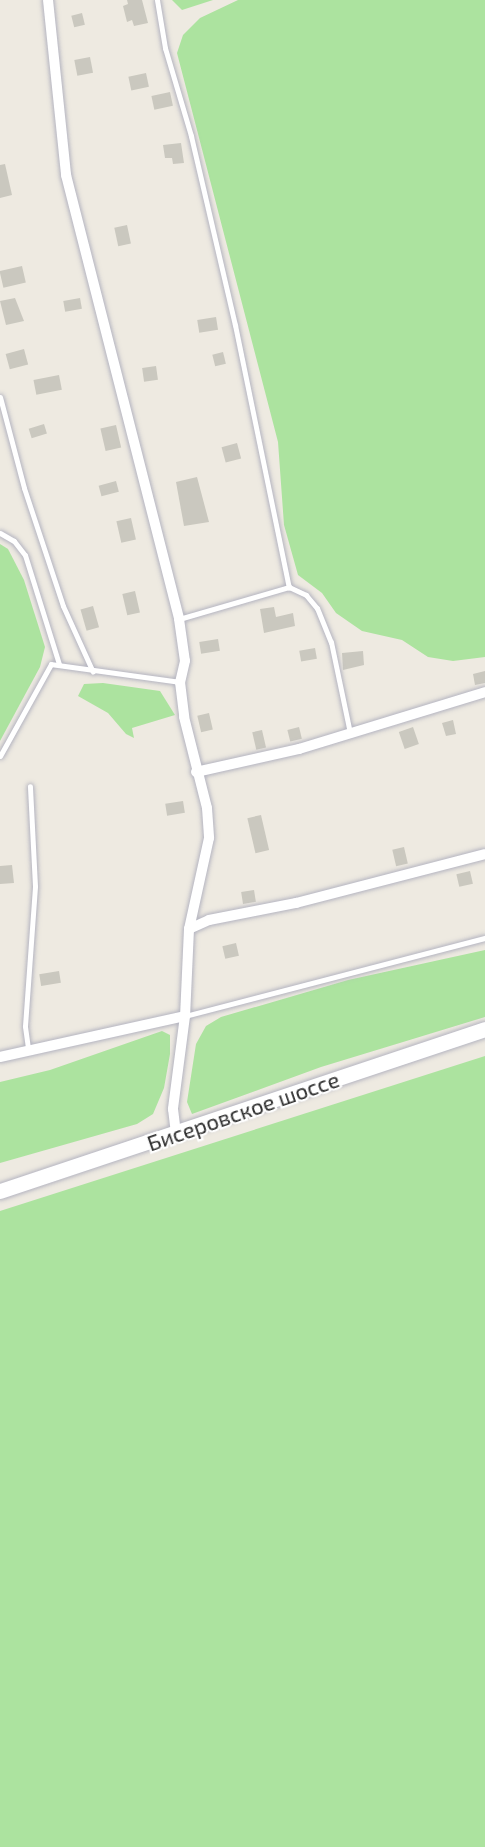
<!DOCTYPE html>
<meta charset="utf-8">
<style>
body{margin:0}
#map{position:relative;width:485px;height:1847px;overflow:hidden;background:#eeeae1;font-family:"Exo 2",sans-serif}
div>[style]{position:absolute}
.green>*{inset:0;background:#ace39f}
.building>*{inset:0;background:#cac8bf;transform-origin:0 0}
.roads{filter:drop-shadow(0 0 2px #b4b4c0) drop-shadow(0 0 2px #b4b4c0)}
.service>*{height:5px;margin:-2.5px;padding:0 2.5px;transform-origin:2.5px;border-radius:2.5px;background:#fff}
.minor>*{height:10px;margin:-5px;padding:0 5px;transform-origin:5px;border-radius:5px;background:#fff}
.secondary>*{height:15px;margin:-7.5px;padding:0 7.5px;transform-origin:7.5px;border-radius:7.5px;background:#fff}
span{translate:-50% -50%;white-space:nowrap;text-align:center;line-height:1.15;-webkit-text-stroke:4.5px #fff;paint-order:stroke}
.street-label{font-size:22px;color:#2d2d2d}
</style>
<div id="map">
<div class="green">
<i style="clip-path:polygon(172px 0,213px 0,182px 10px)"></i>
<i style="clip-path:polygon(238px 0,485px 0,485px 657px,453px 661px,428px 657px,402px 640px,362px 631px,336px 613px,322px 593px,298px 575px,284px 525px,278px 442px,177px 53px,183px 35px,200px 18px)"></i>
<i style="clip-path:polygon(0 544px,8px 549px,24px 580px,45px 647px,40px 667px,0 741px)"></i>
<i style="clip-path:polygon(103px 683px,160px 691px,175px 715px,132px 728px,134px 738px,126px 734px,108px 713px,78px 696px,84px 684px)"></i>
<i style="clip-path:polygon(485px 950px,485px 1017px,321px 1067px,192px 1114px,187px 1102px,196px 1044px,206px 1026px,221px 1017px,348px 980px)"></i>
<i style="clip-path:polygon(162px 1031px,170px 1035px,170px 1054px,164px 1088px,153px 1114px,137px 1124px,0 1163px,0 1082px,50px 1070px)"></i>
<i style="clip-path:polygon(485px 1056px,485px 1847px,0 1847px,0 1211px)"></i>
</div>
<div class="building">
<i style="clip-path:polygon(127px 0,142px 0,148px 23px,134px 26px,132px 20px,127px 22px,123px 6px,128px 4px)"></i>
<i style="left:82px;top:13px;width:12px;height:11px;rotate:76deg"></i>
<i style="left:90px;top:57px;width:16px;height:16px;rotate:79deg"></i>
<i style="left:146px;top:73px;width:14px;height:18px;rotate:78deg"></i>
<i style="left:170px;top:92px;width:14px;height:19px;rotate:78deg"></i>
<i style="clip-path:polygon(181px 143px,184px 163px,173px 164px,172px 158px,165px 158px,163px 145px)"></i>
<i style="clip-path:polygon(5px 164px,12px 195px,0 198px,0 165px)"></i>
<i style="left:127px;top:225px;width:19px;height:13px;rotate:78deg"></i>
<i style="left:22px;top:266px;width:17px;height:23px;rotate:77deg"></i>
<i style="clip-path:polygon(15px 298px,24px 321px,6px 325px,0 301px)"></i>
<i style="left:80px;top:298px;width:11px;height:17px;rotate:80deg"></i>
<i style="left:216px;top:317px;width:13px;height:19px;rotate:81deg"></i>
<i style="left:24px;top:349px;width:16px;height:19px;rotate:75deg"></i>
<i style="left:223px;top:352px;width:12px;height:11px;rotate:76deg"></i>
<i style="left:156px;top:366px;width:14px;height:14px;rotate:82deg"></i>
<i style="left:59px;top:375px;width:15px;height:26px;rotate:79deg"></i>
<i style="left:44px;top:424px;width:10px;height:16px;rotate:73deg"></i>
<i style="left:116px;top:425px;width:23px;height:16px;rotate:77deg"></i>
<i style="left:237px;top:443px;width:16px;height:16px;rotate:75deg"></i>
<i style="clip-path:polygon(197px 477px,209px 522px,184px 526px,176px 482px)"></i>
<i style="left:116px;top:481px;width:11px;height:18px;rotate:75deg"></i>
<i style="left:131px;top:518px;width:22px;height:15px;rotate:77deg"></i>
<i style="left:135px;top:591px;width:22px;height:13px;rotate:77deg"></i>
<i style="left:93px;top:606px;width:22px;height:13px;rotate:74deg"></i>
<i style="clip-path:polygon(274px 607px,276px 617px,293px 613px,295px 626px,264px 633px,260px 609px)"></i>
<i style="left:218px;top:639px;width:12px;height:19px;rotate:81deg"></i>
<i style="left:315px;top:648px;width:11px;height:16px;rotate:80deg"></i>
<i style="clip-path:polygon(363px 651px,364px 665px,343px 670px,342px 653px)"></i>
<i style="clip-path:polygon(485px 671px,485px 683px,475px 685px,473px 674px)"></i>
<i style="left:209px;top:713px;width:17px;height:12px;rotate:77deg"></i>
<i style="clip-path:polygon(453px 720px,456px 734px,446px 736px,442px 723px)"></i>
<i style="left:299px;top:727px;width:12px;height:12px;rotate:76deg"></i>
<i style="left:413px;top:727px;width:18px;height:15px;rotate:71deg"></i>
<i style="left:262px;top:730px;width:18px;height:10px;rotate:77deg"></i>
<i style="left:183px;top:801px;width:12px;height:18px;rotate:81deg"></i>
<i style="left:261px;top:815px;width:36px;height:14px;rotate:77deg"></i>
<i style="left:404px;top:847px;width:17px;height:12px;rotate:77deg"></i>
<i style="clip-path:polygon(12px 865px,14px 883px,0 884px,0 866px)"></i>
<i style="left:470px;top:871px;width:13px;height:14px;rotate:77deg"></i>
<i style="left:254px;top:890px;width:12px;height:13px;rotate:81deg"></i>
<i style="left:236px;top:943px;width:13px;height:14px;rotate:77deg"></i>
<i style="left:59px;top:971px;width:12px;height:20px;rotate:81deg"></i>
</div>
<div class="roads">
<div class="service">
<i style="left:157px;top:0;width:49px;rotate:80.5deg"></i>
<i style="left:165px;top:48px;width:92px;rotate:73.5deg"></i>
<i style="left:191px;top:136px;width:194px;rotate:76.9deg"></i>
<i style="left:235px;top:325px;width:268px;rotate:78.4deg"></i>
<i style="left:0;top:397px;width:94px;rotate:75.2deg"></i>
<i style="left:24px;top:488px;width:124px;rotate:71.7deg"></i>
<i style="left:63px;top:606px;width:72px;rotate:65.6deg"></i>
<i style="left:0;top:533px;width:16px;rotate:30deg"></i>
<i style="left:14px;top:541px;width:18px;rotate:52deg"></i>
<i style="left:25px;top:555px;width:114px;rotate:72.7deg"></i>
<i style="left:179px;top:619px;width:115px;rotate:-16.2deg"></i>
<i style="left:289px;top:587px;width:19px;rotate:25deg"></i>
<i style="left:306px;top:595px;width:17px;rotate:50deg"></i>
<i style="left:317px;top:608px;width:37px;rotate:68deg"></i>
<i style="left:331px;top:642px;width:93px;rotate:78.2deg"></i>
<i style="left:0;top:756px;width:105px;rotate:-61deg"></i>
<i style="left:51px;top:664px;width:130px;rotate:7.9deg"></i>
<i style="left:185px;top:1016px;width:310px;rotate:-14.6deg"></i>
<i style="left:28px;top:1048px;width:22px;rotate:-98deg"></i>
<i style="left:25px;top:1026px;width:140px;rotate:-85.9deg"></i>
<i style="left:35px;top:886px;width:100px;rotate:-92.9deg"></i>
</div>
<div class="minor">
<i style="left:48px;top:0;width:176px;rotate:84.1deg"></i>
<i style="left:66px;top:175px;width:458px;rotate:75.7deg"></i>
<i style="left:179px;top:619px;width:42px;rotate:81.9deg"></i>
<i style="left:185px;top:661px;width:22px;rotate:103deg"></i>
<i style="left:180px;top:682px;width:35px;rotate:83deg"></i>
<i style="left:184px;top:717px;width:94px;rotate:75.8deg"></i>
<i style="left:207px;top:808px;width:30px;rotate:86deg"></i>
<i style="left:209px;top:838px;width:93px;rotate:102.4deg"></i>
<i style="left:189px;top:929px;width:87px;rotate:92.6deg"></i>
<i style="left:185px;top:1016px;width:94px;rotate:97.4deg"></i>
<i style="left:173px;top:1109px;width:25px;rotate:83deg"></i>
<i style="left:196px;top:772px;width:106px;rotate:-12.6deg"></i>
<i style="left:299px;top:749px;width:195px;rotate:-17deg"></i>
<i style="left:189px;top:929px;width:22px;rotate:-24deg"></i>
<i style="left:209px;top:920px;width:89px;rotate:-11.1deg"></i>
<i style="left:296px;top:903px;width:195px;rotate:-14.5deg"></i>
<i style="left:0;top:1057px;width:189px;rotate:-12.5deg"></i>
</div>
<div class="secondary">
<i style="left:0;top:1191px;width:511px;rotate:-18.47deg"></i>
</div>
</div>
<div class="street-label">
<span style="left:243px;top:1111px;rotate:-19deg">Бисеровское шоссе</span>
</div>
</div>
